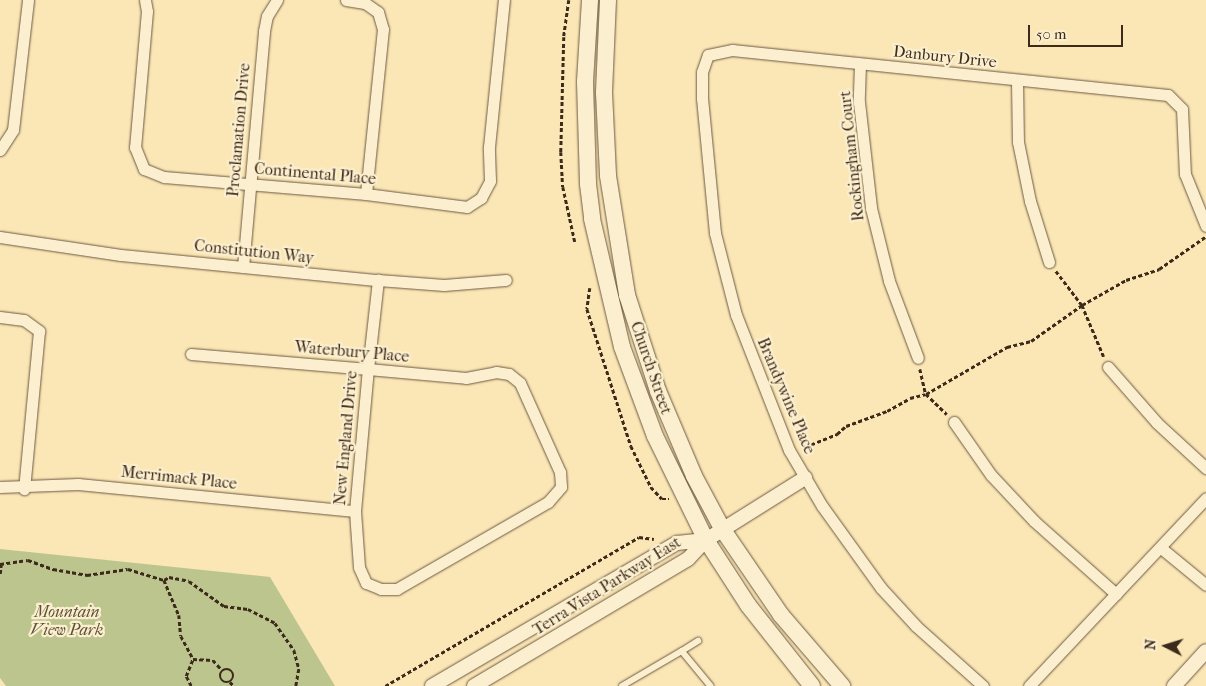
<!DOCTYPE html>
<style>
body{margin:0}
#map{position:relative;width:1206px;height:686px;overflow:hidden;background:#fbe6b5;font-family:"IM FELL French Canon",serif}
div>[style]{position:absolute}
.green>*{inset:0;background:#bdc58e}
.path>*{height:2.5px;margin-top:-1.25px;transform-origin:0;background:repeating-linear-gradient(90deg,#3c2a1b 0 4px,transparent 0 6.5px)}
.path>.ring{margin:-1.25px;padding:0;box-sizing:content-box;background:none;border:2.5px solid #3c2a1b;border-radius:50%}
.roads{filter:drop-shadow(0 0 1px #6c5942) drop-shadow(0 0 1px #6c5942)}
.service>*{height:5.5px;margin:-2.75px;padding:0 2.75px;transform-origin:2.75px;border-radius:2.75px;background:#fcefcf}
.minor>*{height:11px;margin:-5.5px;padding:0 5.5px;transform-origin:5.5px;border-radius:5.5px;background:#fcefcf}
.tertiary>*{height:14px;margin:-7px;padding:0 7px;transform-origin:7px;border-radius:7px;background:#fcefcf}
.secondary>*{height:16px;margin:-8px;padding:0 8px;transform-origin:8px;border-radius:8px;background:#fcefcf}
span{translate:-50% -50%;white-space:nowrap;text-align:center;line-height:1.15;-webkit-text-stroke:4.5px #fcefcf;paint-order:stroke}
.street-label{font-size:16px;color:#3c2a1b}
.park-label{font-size:16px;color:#5c5138;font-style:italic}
.north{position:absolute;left:1141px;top:621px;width:50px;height:50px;-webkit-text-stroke:4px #fcefcf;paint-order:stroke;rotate:275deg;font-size:14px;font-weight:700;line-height:20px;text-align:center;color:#3c2a1b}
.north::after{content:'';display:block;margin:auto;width:18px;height:22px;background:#3c2a1b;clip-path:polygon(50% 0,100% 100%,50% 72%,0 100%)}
.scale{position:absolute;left:1028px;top:25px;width:95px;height:22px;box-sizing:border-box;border:2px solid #3c2a1b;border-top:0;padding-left:6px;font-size:15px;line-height:18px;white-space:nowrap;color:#3c2a1b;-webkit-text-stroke:4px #fcefcf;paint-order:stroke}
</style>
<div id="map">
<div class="green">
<i style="clip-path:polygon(0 549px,270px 577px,335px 686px,6px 686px,0 678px)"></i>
</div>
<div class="path">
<i style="left:569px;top:0;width:37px;rotate:98deg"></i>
<i style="left:564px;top:37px;width:115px;rotate:91.5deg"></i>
<i style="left:561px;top:152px;width:35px;rotate:87deg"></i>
<i style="left:563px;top:187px;width:56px;rotate:77.7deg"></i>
<i style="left:1056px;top:271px;width:43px;rotate:52.6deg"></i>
<i style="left:1082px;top:305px;width:56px;rotate:67.1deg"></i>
<i style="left:590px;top:288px;width:21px;rotate:98deg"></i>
<i style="left:587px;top:309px;width:144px;rotate:72.2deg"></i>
<i style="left:631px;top:446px;width:46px;rotate:64deg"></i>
<i style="left:651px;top:487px;width:16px;rotate:47deg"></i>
<i style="left:662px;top:499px;width:7px"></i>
<i style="left:920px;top:369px;width:26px;rotate:77deg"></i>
<i style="left:926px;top:394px;width:29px;rotate:44deg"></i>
<i style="left:805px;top:447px;width:35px;rotate:-22deg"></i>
<i style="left:837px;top:434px;width:12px;rotate:-42deg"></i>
<i style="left:846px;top:426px;width:44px;rotate:-20.1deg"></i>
<i style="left:887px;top:411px;width:26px;rotate:-29deg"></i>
<i style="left:910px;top:398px;width:16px;rotate:-14deg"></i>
<i style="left:926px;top:394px;width:94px;rotate:-30.1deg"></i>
<i style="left:1007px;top:347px;width:25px;rotate:-14deg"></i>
<i style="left:1031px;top:341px;width:62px;rotate:-35.2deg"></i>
<i style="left:1082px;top:305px;width:51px;rotate:-29.6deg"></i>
<i style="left:1126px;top:280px;width:35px;rotate:-18deg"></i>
<i style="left:1159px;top:269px;width:56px;rotate:-34.8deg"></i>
<i style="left:0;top:564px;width:28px;rotate:-8deg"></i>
<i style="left:28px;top:560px;width:27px;rotate:20deg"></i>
<i style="left:53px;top:569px;width:35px;rotate:10deg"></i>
<i style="left:87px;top:575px;width:41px;rotate:-8.3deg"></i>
<i style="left:128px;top:569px;width:38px;rotate:17deg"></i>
<i style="left:164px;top:580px;width:6px;rotate:-31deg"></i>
<i style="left:169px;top:577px;width:20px;rotate:11deg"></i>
<i style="left:189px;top:581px;width:43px;rotate:35.5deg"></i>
<i style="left:224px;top:606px;width:24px;rotate:7deg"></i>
<i style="left:248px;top:609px;width:30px;rotate:27deg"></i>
<i style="left:275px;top:623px;width:33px;rotate:55deg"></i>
<i style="left:294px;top:650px;width:20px;rotate:75deg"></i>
<i style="left:299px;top:669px;width:17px;rotate:100deg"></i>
<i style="left:0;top:574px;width:10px;rotate:-84deg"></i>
<i style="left:164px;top:580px;width:38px;rotate:67deg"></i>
<i style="left:179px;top:615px;width:21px;rotate:85deg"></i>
<i style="left:181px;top:636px;width:26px;rotate:62deg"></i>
<i style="left:193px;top:659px;width:20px;rotate:3deg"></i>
<i style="left:213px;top:660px;width:13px;rotate:48deg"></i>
<i class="ring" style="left:220px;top:669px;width:11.5px;height:11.5px"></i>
<i style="left:230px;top:682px;width:6px;rotate:45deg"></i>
<i style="left:191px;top:686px;width:11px;rotate:-117deg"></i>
<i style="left:186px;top:676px;width:18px;rotate:-68deg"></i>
<i style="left:385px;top:686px;width:294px;rotate:-30.4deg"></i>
<i style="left:639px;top:537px;width:15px;rotate:8deg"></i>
</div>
<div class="roads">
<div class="service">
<i style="left:682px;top:651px;width:19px;rotate:-32deg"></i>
<i style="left:622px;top:686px;width:69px;rotate:-30.3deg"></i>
<i style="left:682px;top:651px;width:45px;rotate:50.4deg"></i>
</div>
<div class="minor">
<i style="left:145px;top:0;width:11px;rotate:80deg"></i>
<i style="left:147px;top:11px;width:137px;rotate:95deg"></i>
<i style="left:135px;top:147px;width:24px;rotate:68deg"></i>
<i style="left:144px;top:169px;width:22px;rotate:22deg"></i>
<i style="left:164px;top:177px;width:203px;rotate:4.8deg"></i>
<i style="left:366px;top:194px;width:102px;rotate:7.3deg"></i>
<i style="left:467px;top:207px;width:17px;rotate:-33deg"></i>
<i style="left:481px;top:198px;width:19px;rotate:-62deg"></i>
<i style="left:490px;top:181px;width:34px;rotate:-92deg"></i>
<i style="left:489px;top:147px;width:148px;rotate:-84.2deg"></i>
<i style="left:346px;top:0;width:19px;rotate:9deg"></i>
<i style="left:365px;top:3px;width:16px;rotate:35deg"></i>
<i style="left:378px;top:12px;width:18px;rotate:74deg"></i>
<i style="left:383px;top:29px;width:166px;rotate:95.9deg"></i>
<i style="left:860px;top:64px;width:38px;rotate:92deg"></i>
<i style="left:859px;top:102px;width:107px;rotate:83.5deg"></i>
<i style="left:871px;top:208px;width:75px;rotate:76.1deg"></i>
<i style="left:889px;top:281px;width:82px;rotate:69.4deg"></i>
<i style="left:1017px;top:81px;width:61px;rotate:89.1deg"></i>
<i style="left:1018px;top:142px;width:60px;rotate:78.5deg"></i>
<i style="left:1030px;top:201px;width:64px;rotate:72.7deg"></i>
<i style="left:0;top:150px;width:24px;rotate:-57deg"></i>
<i style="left:13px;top:130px;width:131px;rotate:-83.4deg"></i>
<i style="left:0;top:237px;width:122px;rotate:8.5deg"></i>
<i style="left:121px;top:255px;width:258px;rotate:5.6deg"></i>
<i style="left:378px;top:280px;width:66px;rotate:4.3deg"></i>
<i style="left:444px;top:285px;width:62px;rotate:-4.6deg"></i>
<i style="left:243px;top:267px;width:237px;rotate:-84.9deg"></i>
<i style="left:264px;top:31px;width:15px;rotate:-79deg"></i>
<i style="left:267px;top:16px;width:19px;rotate:-58deg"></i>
<i style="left:0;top:317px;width:24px;rotate:7deg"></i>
<i style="left:24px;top:320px;width:19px;rotate:36deg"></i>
<i style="left:39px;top:331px;width:159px;rotate:95.4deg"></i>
<i style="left:191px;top:354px;width:178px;rotate:4.8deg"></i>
<i style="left:368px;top:369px;width:98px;rotate:5.2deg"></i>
<i style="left:466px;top:378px;width:31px;rotate:-11deg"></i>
<i style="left:496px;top:372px;width:13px;rotate:9deg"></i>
<i style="left:509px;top:374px;width:14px;rotate:39deg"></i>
<i style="left:520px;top:383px;width:98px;rotate:65.8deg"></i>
<i style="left:560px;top:472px;width:15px;rotate:86deg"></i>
<i style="left:561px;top:487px;width:20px;rotate:131deg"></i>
<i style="left:548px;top:502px;width:174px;rotate:150.1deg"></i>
<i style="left:397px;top:589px;width:16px;rotate:180deg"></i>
<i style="left:381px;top:589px;width:16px;rotate:-158deg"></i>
<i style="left:366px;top:583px;width:17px;rotate:-114deg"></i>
<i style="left:359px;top:567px;width:56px;rotate:-94.1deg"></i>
<i style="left:355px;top:511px;width:143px;rotate:-84.8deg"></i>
<i style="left:368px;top:369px;width:90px;rotate:-83.6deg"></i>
<i style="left:1108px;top:367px;width:74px;rotate:48.8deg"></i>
<i style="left:1157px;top:423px;width:67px;rotate:42.6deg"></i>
<i style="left:954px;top:422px;width:65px;rotate:55.1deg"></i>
<i style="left:991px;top:475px;width:63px;rotate:46.9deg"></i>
<i style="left:1034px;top:521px;width:110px;rotate:41.7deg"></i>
<i style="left:0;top:487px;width:78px;rotate:-2.2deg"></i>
<i style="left:78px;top:484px;width:278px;rotate:5.6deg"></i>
<i style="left:1161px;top:548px;width:58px;rotate:39.4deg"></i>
<i style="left:983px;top:686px;width:90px;rotate:-138.2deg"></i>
<i style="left:916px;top:626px;width:52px;rotate:-132.6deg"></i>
<i style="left:881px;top:588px;width:101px;rotate:-125.7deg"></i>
<i style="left:822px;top:506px;width:65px;rotate:-120.5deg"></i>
<i style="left:789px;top:450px;width:145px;rotate:-111.4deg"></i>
<i style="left:736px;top:315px;width:85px;rotate:-104.4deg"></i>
<i style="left:715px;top:233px;width:136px;rotate:-95.5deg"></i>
<i style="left:702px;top:98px;width:26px;rotate:-90deg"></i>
<i style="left:702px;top:72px;width:18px;rotate:-71deg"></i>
<i style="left:708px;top:55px;width:25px;rotate:-12deg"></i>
<i style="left:732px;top:50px;width:438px;rotate:5.9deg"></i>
<i style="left:1168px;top:95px;width:20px;rotate:45deg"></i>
<i style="left:1182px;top:109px;width:65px;rotate:87.4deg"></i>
<i style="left:1185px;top:174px;width:56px;rotate:68deg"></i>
<i style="left:1029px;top:686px;width:258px;rotate:-46.7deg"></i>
</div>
<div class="tertiary">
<i style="left:432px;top:686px;width:284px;rotate:-30.3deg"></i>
<i style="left:677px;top:543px;width:29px;rotate:-6deg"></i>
<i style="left:474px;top:686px;width:249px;rotate:-30.7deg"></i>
<i style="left:688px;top:559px;width:26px;rotate:-47deg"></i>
<i style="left:706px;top:540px;width:117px;rotate:-32.1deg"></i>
<i style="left:1174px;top:686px;width:47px;rotate:-47.6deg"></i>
</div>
<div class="secondary">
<i style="left:590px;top:0;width:82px;rotate:93.5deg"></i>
<i style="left:585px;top:82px;width:102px;rotate:88.3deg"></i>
<i style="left:588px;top:184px;width:35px;rotate:83deg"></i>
<i style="left:592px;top:219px;width:131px;rotate:76.8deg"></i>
<i style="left:622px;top:347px;width:95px;rotate:69.7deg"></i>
<i style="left:655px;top:436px;width:116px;rotate:63.9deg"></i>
<i style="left:706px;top:540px;width:77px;rotate:57.1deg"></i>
<i style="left:748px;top:605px;width:103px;rotate:51.7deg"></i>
<i style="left:608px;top:0;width:93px;rotate:92.5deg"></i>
<i style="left:604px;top:93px;width:83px;rotate:87.2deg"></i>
<i style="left:608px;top:176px;width:121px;rotate:80.9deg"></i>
<i style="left:627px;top:295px;width:101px;rotate:72.1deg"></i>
<i style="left:658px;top:391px;width:92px;rotate:67deg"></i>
<i style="left:694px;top:476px;width:61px;rotate:61.8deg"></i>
<i style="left:723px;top:530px;width:103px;rotate:55.7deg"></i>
<i style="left:781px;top:615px;width:94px;rotate:49.3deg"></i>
</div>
</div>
<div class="street-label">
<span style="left:945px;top:57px;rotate:6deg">Danbury Drive</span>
<span style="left:239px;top:130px;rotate:-85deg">Proclamation Drive</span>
<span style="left:852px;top:156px;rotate:-96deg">Rockingham Court</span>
<span style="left:315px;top:174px;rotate:5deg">Continental Place</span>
<span style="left:254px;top:252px;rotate:6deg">Constitution Way</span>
<span style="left:352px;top:352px;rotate:5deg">Waterbury Place</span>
<span style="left:651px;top:368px;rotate:71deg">Church Street</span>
<span style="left:786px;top:396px;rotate:67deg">Brandywine Place</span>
<span style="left:346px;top:438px;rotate:-85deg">New England Drive</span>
<span style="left:179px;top:478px;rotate:6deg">Merrimack Place</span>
<span style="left:607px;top:586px;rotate:-32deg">Terra Vista Parkway East</span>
</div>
<div class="park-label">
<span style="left:67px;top:621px">Mountain<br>View Park</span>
</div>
<div class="north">N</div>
<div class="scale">50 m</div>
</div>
